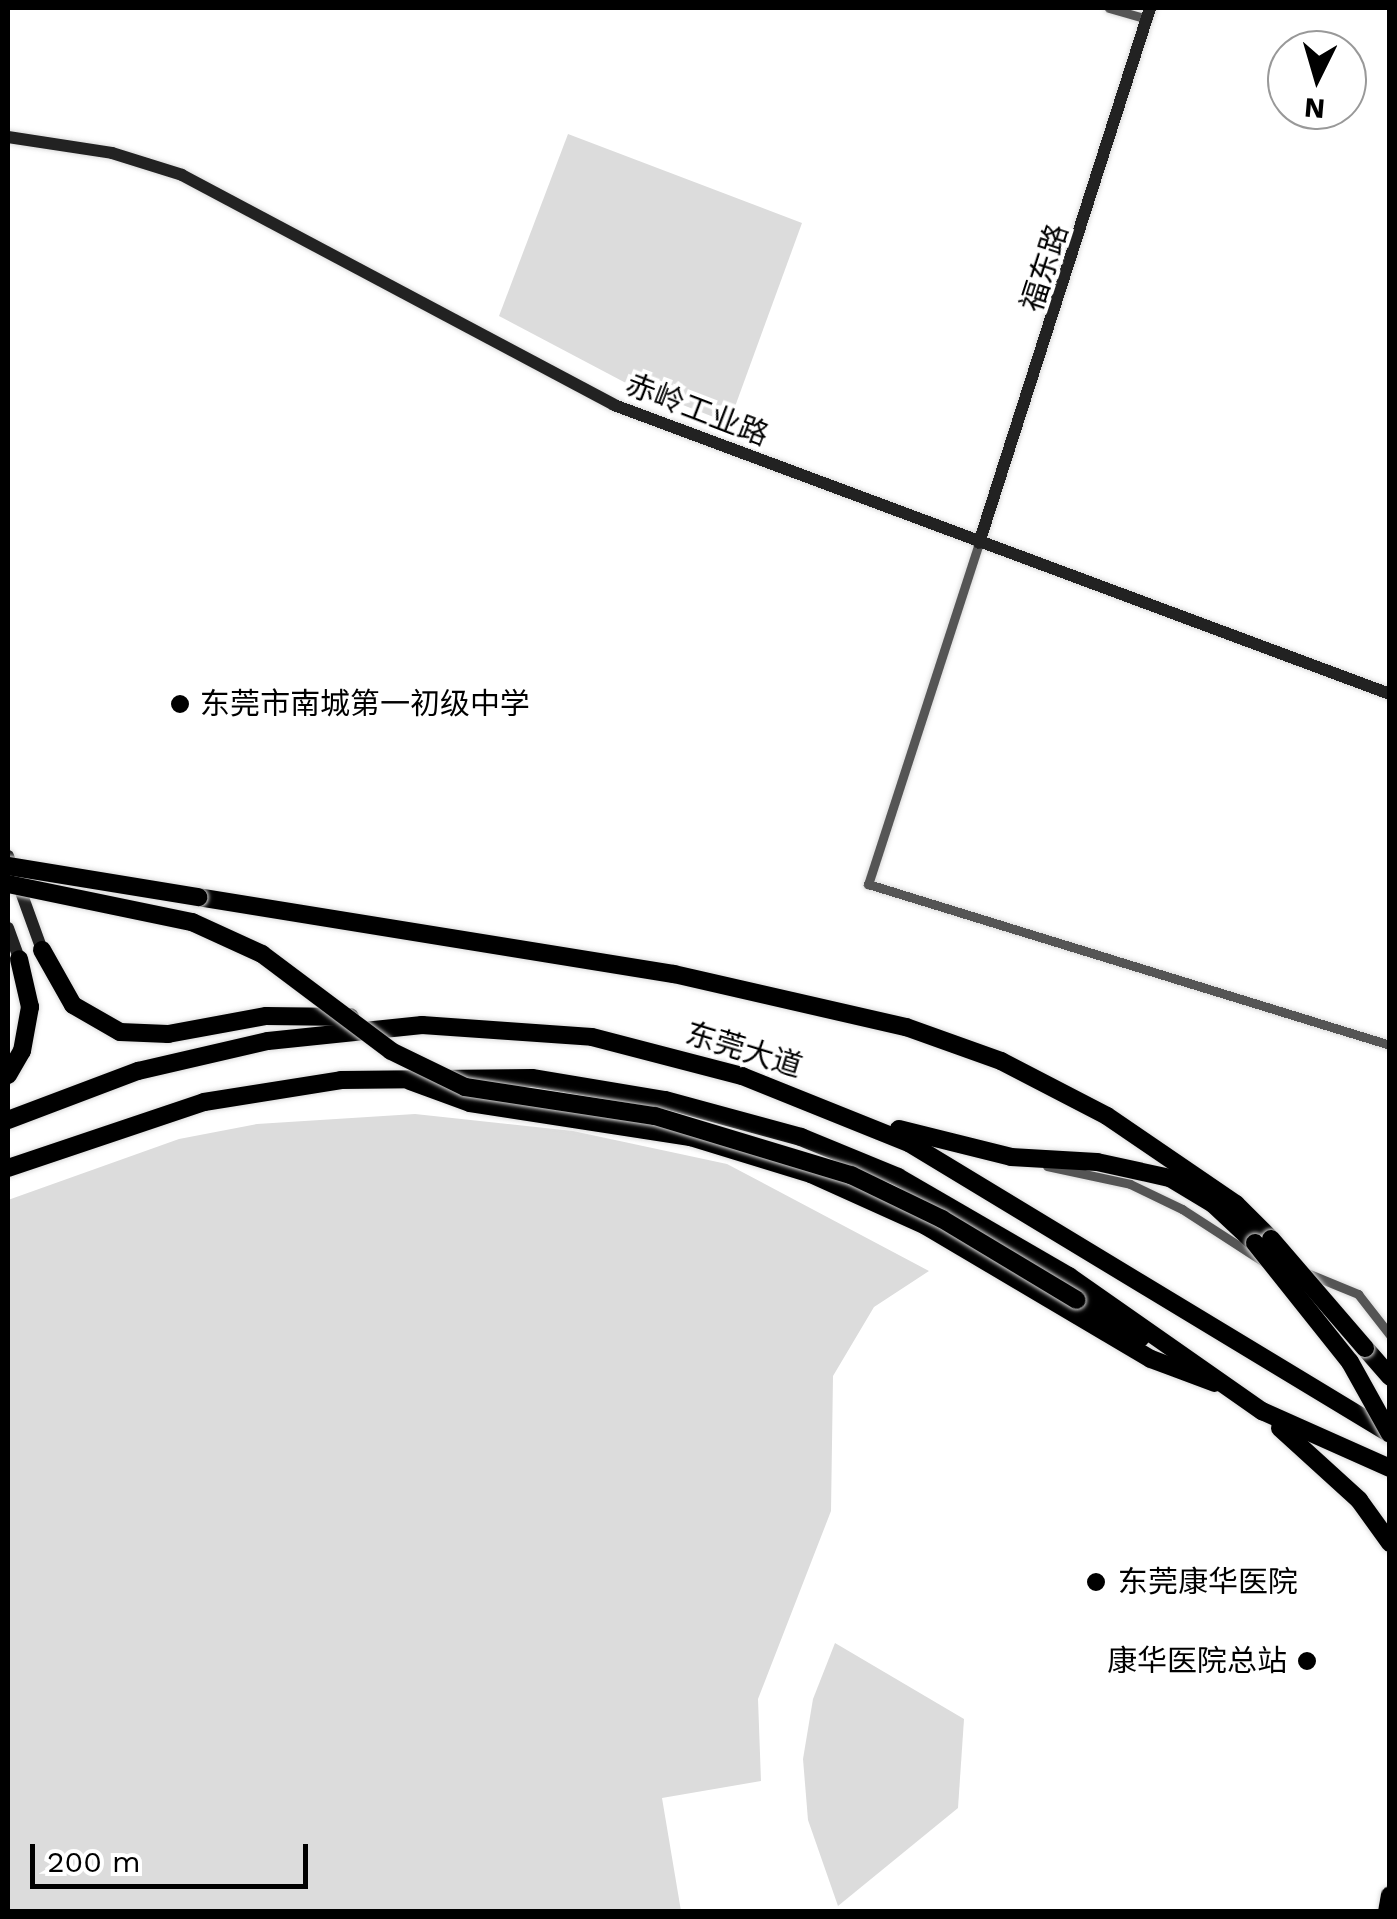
<!DOCTYPE html>
<meta charset="utf-8">
<style>
body{margin:0}
#map{position:relative;width:1397px;height:1919px;overflow:hidden;background:#fff;font-family:"Work Sans","Noto Sans SC",sans-serif}
div>[style]{position:absolute}
.green>*{inset:0;background:#dcdcdc}
.roads{filter:drop-shadow(0 0 2px #dbdbdb) drop-shadow(0 0 2px #dbdbdb)}
.street>*{height:9px;margin:-4.5px;padding:0 4.5px;transform-origin:4.5px;border-radius:4.5px;background:#555}
.secondary>*{height:12px;margin:-6px;padding:0 6px;transform-origin:6px;border-radius:6px;background:#222}
.highway>*{height:18px;margin:-9px;padding:0 9px;transform-origin:9px;border-radius:9px;background:#000}
.bridges{filter:drop-shadow(0 0 2px #dbdbdb) drop-shadow(0 0 2px #dbdbdb)}
.highway-bridge>*{height:18px;margin:-9px;padding:0 9px;transform-origin:9px;border-radius:9px;background:#000}
.dots>*{width:28px;height:28px;translate:-50% -50%;box-sizing:border-box;border:5px solid #fff;border-radius:50%}
span{translate:-50% -50%;white-space:nowrap;text-align:center;line-height:1.15;-webkit-text-stroke:8px #fff;paint-order:stroke}
.street-label{font-size:30px;color:#000}
.poi-label{font-size:30px;color:#000}
.left{translate:0 -50%;text-align:left}
.right{translate:-100% -50%;text-align:right}
.frame{position:absolute;inset:0;border:10px solid #000;pointer-events:none}
.north{position:absolute;left:1267px;top:30px;width:100px;height:100px;box-sizing:border-box;background:#fff;border:2px solid #999;border-radius:50%;rotate:185deg;font-size:28px;font-weight:700;line-height:40px;text-align:center;color:#000}
.north::after{content:'';display:block;margin:auto;width:35px;height:45px;background:#000;clip-path:polygon(50% 0,100% 100%,50% 72%,0 100%)}
.scale{position:absolute;left:30px;top:1844px;width:278px;height:45px;box-sizing:border-box;border:5px solid #000;border-top:0;padding-left:12px;font-size:30px;line-height:35px;white-space:nowrap;color:#000;-webkit-text-stroke:8px #fff;paint-order:stroke}
</style>
<div id="map">
<div class="green">
<i style="clip-path:polygon(568px 134px,802px 223px,729px 423px,624px 382px,499px 316px)"></i>
<i style="clip-path:polygon(415px 1114px,573px 1131px,727px 1164px,929px 1271px,874px 1307px,833px 1376px,831px 1511px,758px 1699px,761px 1781px,662px 1798px,681px 1911px,8px 1911px,8px 1200px,179px 1139px,257px 1124px)"></i>
<i style="clip-path:polygon(835px 1643px,964px 1719px,958px 1808px,838px 1906px,808px 1820px,803px 1759px,813px 1699px)"></i>
</div>
<div class="roads">
<div class="street">
<i style="left:1109px;top:8px;width:40px;rotate:16deg"></i>
<i style="left:979px;top:543px;width:359px;rotate:108deg"></i>
<i style="left:868px;top:884px;width:546px;rotate:17.14deg"></i>
<i style="left:1047px;top:1166px;width:85px;rotate:12.2deg"></i>
<i style="left:1130px;top:1184px;width:58px;rotate:25.7deg"></i>
<i style="left:1182px;top:1209px;width:101px;rotate:32.9deg"></i>
<i style="left:1302px;top:1271px;width:61px;rotate:22.3deg"></i>
<i style="left:1358px;top:1294px;width:52px;rotate:52deg"></i>
</div>
<div class="secondary">
<i style="left:8px;top:137px;width:105px;rotate:8.7deg"></i>
<i style="left:112px;top:153px;width:73px;rotate:17.4deg"></i>
<i style="left:182px;top:175px;width:489px;rotate:28deg"></i>
<i style="left:614px;top:405px;width:828px;rotate:20.43deg"></i>
<i style="left:979px;top:543px;width:562px;rotate:-72.27deg"></i>
<i style="left:8px;top:856px;width:100px;rotate:70.1deg"></i>
<i style="left:8px;top:928px;width:33px;rotate:70deg"></i>
</div>
<div class="highway">
<i style="left:198px;top:897px;width:482px;rotate:9.2deg"></i>
<i style="left:674px;top:974px;width:238px;rotate:12.9deg"></i>
<i style="left:906px;top:1027px;width:101px;rotate:19.7deg"></i>
<i style="left:1001px;top:1061px;width:119px;rotate:27.4deg"></i>
<i style="left:1107px;top:1116px;width:156px;rotate:34.3deg"></i>
<i style="left:1236px;top:1204px;width:49px;rotate:45deg"></i>
<i style="left:42px;top:950px;width:63px;rotate:60.6deg"></i>
<i style="left:73px;top:1005px;width:54px;rotate:29.9deg"></i>
<i style="left:120px;top:1032px;width:48px;rotate:2.4deg"></i>
<i style="left:168px;top:1034px;width:100px;rotate:-10.4deg"></i>
<i style="left:266px;top:1016px;width:84px;rotate:0.7deg"></i>
<i style="left:8px;top:1075px;width:28px;rotate:-60deg"></i>
<i style="left:22px;top:1051px;width:45px;rotate:-79.7deg"></i>
<i style="left:30px;top:1007px;width:49px;rotate:-102.9deg"></i>
<i style="left:410px;top:1081px;width:64px;rotate:20.1deg"></i>
<i style="left:470px;top:1103px;width:223px;rotate:8.8deg"></i>
<i style="left:690px;top:1137px;width:127px;rotate:17deg"></i>
<i style="left:811px;top:1174px;width:126px;rotate:24.3deg"></i>
<i style="left:926px;top:1226px;width:261px;rotate:30.6deg"></i>
<i style="left:1151px;top:1359px;width:68px;rotate:20.6deg"></i>
<i style="left:8px;top:1120px;width:139px;rotate:-20.7deg"></i>
<i style="left:138px;top:1071px;width:133px;rotate:-13deg"></i>
<i style="left:268px;top:1041px;width:155px;rotate:-5.9deg"></i>
<i style="left:422px;top:1025px;width:170px;rotate:4deg"></i>
<i style="left:592px;top:1037px;width:155px;rotate:14.6deg"></i>
<i style="left:742px;top:1076px;width:180px;rotate:21.9deg"></i>
<i style="left:909px;top:1143px;width:562px;rotate:31.17deg"></i>
<i style="left:899px;top:1129px;width:115px;rotate:14deg"></i>
<i style="left:1011px;top:1157px;width:86px;rotate:3.3deg"></i>
<i style="left:1097px;top:1162px;width:75px;rotate:12.4deg"></i>
<i style="left:1170px;top:1178px;width:50px;rotate:31.2deg"></i>
<i style="left:1213px;top:1204px;width:57px;rotate:42.9deg"></i>
<i style="left:8px;top:1168px;width:207px;rotate:-18.6deg"></i>
<i style="left:204px;top:1102px;width:139px;rotate:-9.1deg"></i>
<i style="left:341px;top:1080px;width:191px;rotate:-0.6deg"></i>
<i style="left:532px;top:1078px;width:135px;rotate:9.4deg"></i>
<i style="left:665px;top:1100px;width:141px;rotate:15.2deg"></i>
<i style="left:801px;top:1137px;width:105px;rotate:22.4deg"></i>
<i style="left:898px;top:1177px;width:198px;rotate:30.1deg"></i>
<i style="left:1069px;top:1276px;width:236px;rotate:35deg"></i>
<i style="left:1262px;top:1411px;width:140px;rotate:24deg"></i>
<i style="left:1077px;top:1300px;width:74px;rotate:30.7deg"></i>
<i style="left:1365px;top:1348px;width:38px;rotate:49deg"></i>
<i style="left:1280px;top:1428px;width:107px;rotate:42.3deg"></i>
<i style="left:1359px;top:1500px;width:53px;rotate:54.2deg"></i>
<i style="left:1387px;top:1912px;width:17px;rotate:-80deg"></i>
</div>
</div>
<div class="bridges">
<div class="highway-bridge">
<i style="left:8px;top:866px;width:193px;rotate:9.3deg"></i>
<i style="left:8px;top:884px;width:188px;rotate:11.7deg"></i>
<i style="left:192px;top:922px;width:77px;rotate:24.6deg"></i>
<i style="left:262px;top:954px;width:161px;rotate:36.9deg"></i>
<i style="left:391px;top:1051px;width:82px;rotate:25.9deg"></i>
<i style="left:465px;top:1087px;width:192px;rotate:8.7deg"></i>
<i style="left:655px;top:1116px;width:205px;rotate:16.8deg"></i>
<i style="left:851px;top:1175px;width:101px;rotate:25.8deg"></i>
<i style="left:942px;top:1219px;width:157px;rotate:31deg"></i>
<i style="left:1271px;top:1239px;width:144px;rotate:49.2deg"></i>
<i style="left:1255px;top:1243px;width:152px;rotate:51.4deg"></i>
<i style="left:1350px;top:1362px;width:82px;rotate:60.9deg"></i>
</div>
</div>
<div class="dots">
<i style="left:180px;top:704px;background:#000"></i>
<i style="left:1096px;top:1582px;background:#000"></i>
<i style="left:1307px;top:1661px;background:#000"></i>
</div>
<div class="street-label">
<span style="left:1045px;top:268px;rotate:-72deg">福东路</span>
<span style="left:697px;top:410px;rotate:21deg">赤岭工业路</span>
<span style="left:744px;top:1050px;rotate:17deg">东莞大道</span>
</div>
<div class="poi-label">
<span class="left" style="left:200px;top:704px">东莞市南城第一初级中学</span>
<span class="left" style="left:1118px;top:1582px">东莞康华医院</span>
<span class="right" style="left:1287px;top:1661px">康华医院总站</span>
</div>
<div class="frame"></div>
<div class="north">N</div>
<div class="scale">200 m</div>
</div>
